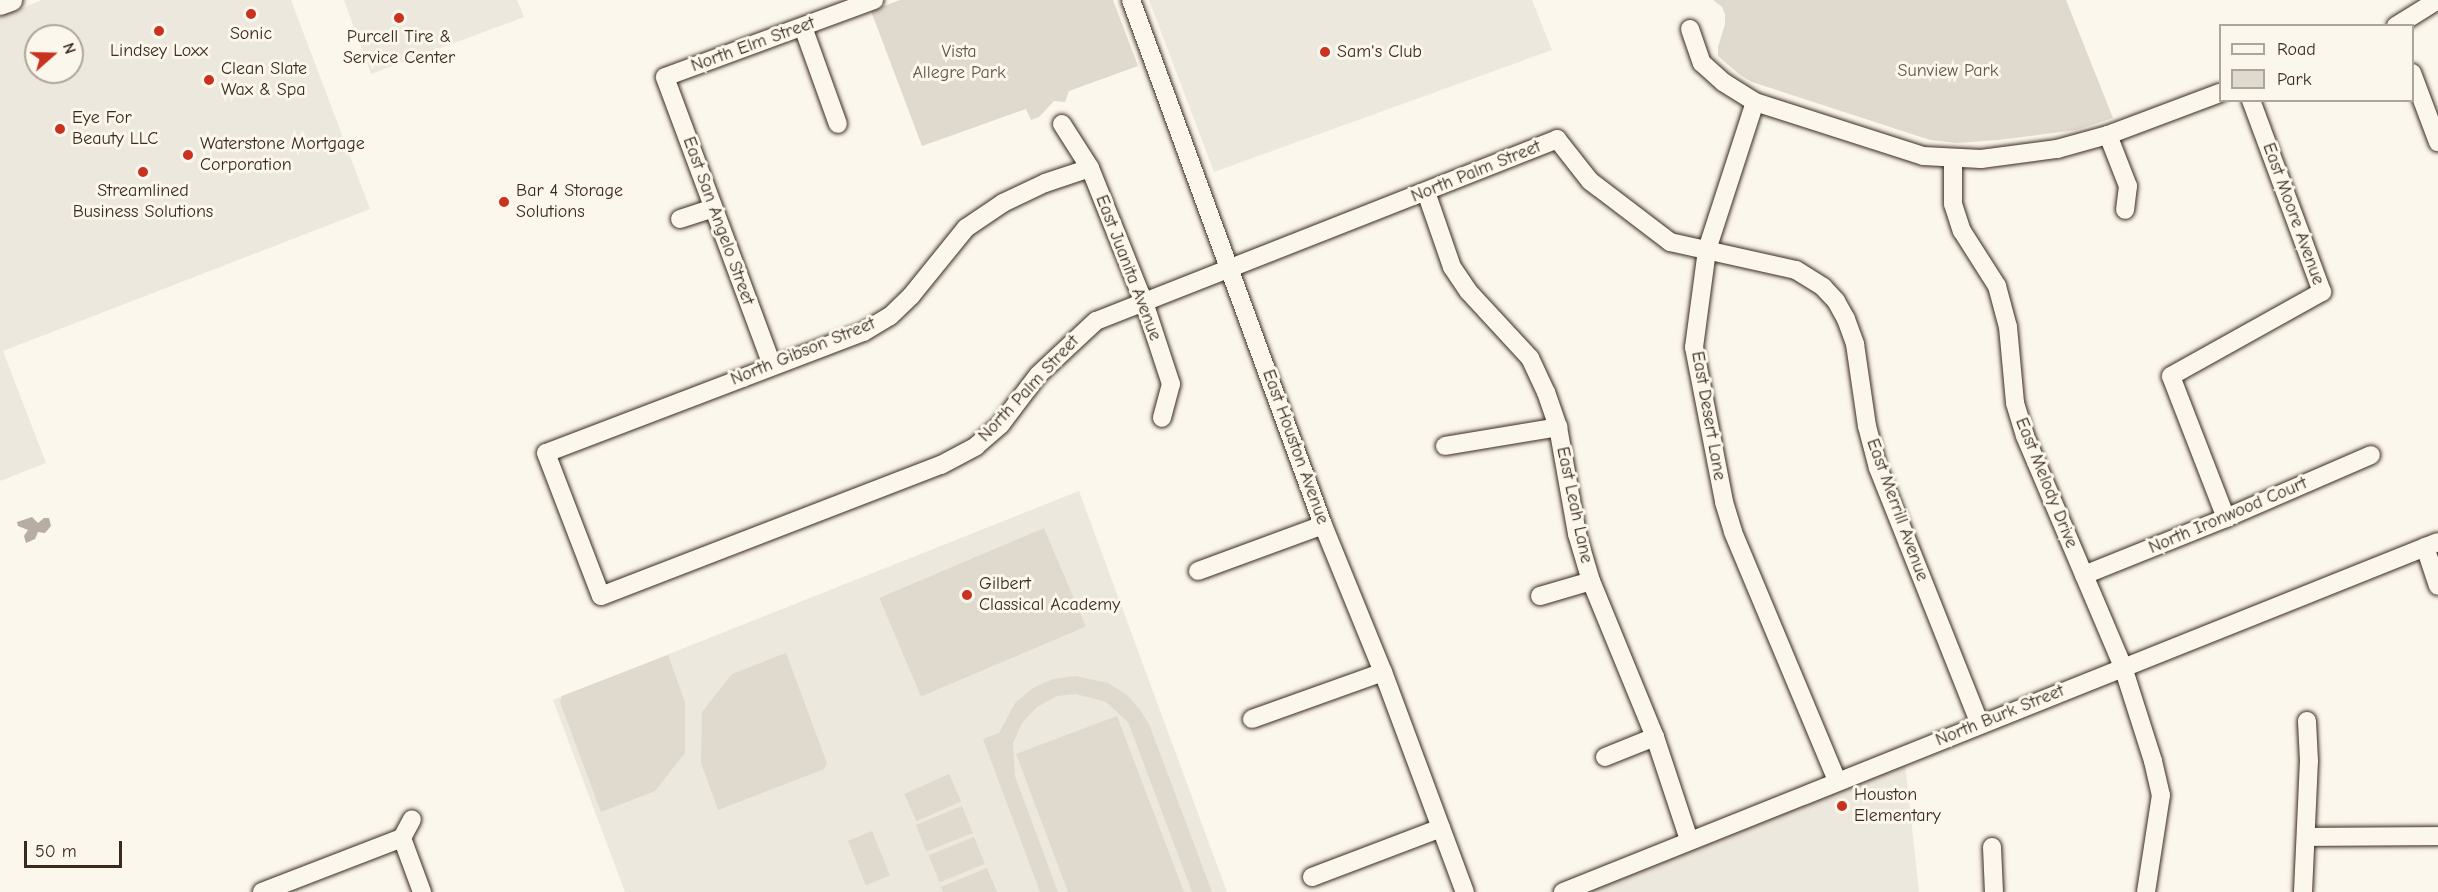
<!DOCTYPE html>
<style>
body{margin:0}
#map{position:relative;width:2438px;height:892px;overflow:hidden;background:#fbf7ec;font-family:"Comic Neue",sans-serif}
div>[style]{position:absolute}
.built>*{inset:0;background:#ede8dd}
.green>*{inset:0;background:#dfd9ce;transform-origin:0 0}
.water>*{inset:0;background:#b6aea2}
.roads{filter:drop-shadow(0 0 2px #3b2a1e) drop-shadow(0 0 2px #3b2a1e)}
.minor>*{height:18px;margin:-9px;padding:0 9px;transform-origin:9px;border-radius:9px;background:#fbf7ec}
.major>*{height:22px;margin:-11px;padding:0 11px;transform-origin:11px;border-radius:11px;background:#fbf7ec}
.dots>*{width:16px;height:16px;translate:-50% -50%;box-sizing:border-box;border:3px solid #fbf7ec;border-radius:50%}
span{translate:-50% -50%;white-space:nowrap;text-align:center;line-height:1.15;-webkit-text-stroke:6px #fbf7ec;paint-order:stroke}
.poi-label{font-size:18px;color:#3b2a1e}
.left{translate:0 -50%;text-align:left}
.street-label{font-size:18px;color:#3b2a1e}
.park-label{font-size:18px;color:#64564a}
.legend{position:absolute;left:2219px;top:24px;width:195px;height:78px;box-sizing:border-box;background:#fbf7ec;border:2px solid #aea59a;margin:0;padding:8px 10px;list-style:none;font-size:18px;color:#3b2a1e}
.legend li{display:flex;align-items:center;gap:12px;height:30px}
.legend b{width:30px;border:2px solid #aea59a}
.north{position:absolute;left:24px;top:24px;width:60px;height:60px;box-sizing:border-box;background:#fbf7ec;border:2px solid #aea59a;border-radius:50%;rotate:70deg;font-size:16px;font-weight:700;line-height:24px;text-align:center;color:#3b2a1e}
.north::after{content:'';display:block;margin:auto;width:21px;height:27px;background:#c8321e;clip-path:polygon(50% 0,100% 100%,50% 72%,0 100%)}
.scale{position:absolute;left:24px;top:841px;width:98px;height:27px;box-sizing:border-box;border:3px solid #3b2a1e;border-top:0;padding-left:8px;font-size:18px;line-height:21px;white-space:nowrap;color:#3b2a1e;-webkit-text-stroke:4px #fbf7ec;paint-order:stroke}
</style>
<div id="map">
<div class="built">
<i style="clip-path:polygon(evenodd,42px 0,291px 0,370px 209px,3px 351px,46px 463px,0 481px,0 17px,42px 0,36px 36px,72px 36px,72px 72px,36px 72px,36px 36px)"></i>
<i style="clip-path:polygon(344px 0,517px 0,524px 17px,371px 74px)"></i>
<i style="clip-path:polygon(1149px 0,1532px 0,1552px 50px,1214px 172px)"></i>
<i style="clip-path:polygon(1079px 491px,1227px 892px,625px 892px,553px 700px)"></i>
<i style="clip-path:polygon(1904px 754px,1919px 892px,1563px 892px)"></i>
</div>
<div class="green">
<i style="clip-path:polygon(900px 0,1113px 0,1138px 66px,1069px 91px,1065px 102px,1054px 101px,1039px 117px,1031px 120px,1026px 109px,922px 146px,871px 11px)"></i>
<i style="clip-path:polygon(1713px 0,2066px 0,2113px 118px,2076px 130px,1998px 140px,1957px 143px,1930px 140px,1752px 82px,1740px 75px,1718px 56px,1718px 47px,1725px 24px,1725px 14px,1722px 7px)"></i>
<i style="left:1044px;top:528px;width:107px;height:179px;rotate:67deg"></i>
<i style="clip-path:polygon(786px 653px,827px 763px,824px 769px,718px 810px,701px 763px,702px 712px,732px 674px)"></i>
<i style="clip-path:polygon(668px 655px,685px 702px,685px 753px,655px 791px,601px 812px,560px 702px,562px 696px)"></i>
<i style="clip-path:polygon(1076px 676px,1108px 683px,1127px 695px,1140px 710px,1149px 724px,1212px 892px,1192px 892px,1128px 722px,1106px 702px,1076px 694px,1057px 696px,1037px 707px,1022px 723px,1013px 743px,1015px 776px,1058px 892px,1040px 892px,983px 739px,999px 733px,1015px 703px,1033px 688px,1053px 679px)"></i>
<i style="clip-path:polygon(1117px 716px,1184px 892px,1068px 892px,1016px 754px)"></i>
<i style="left:949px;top:774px;width:30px;height:49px;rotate:66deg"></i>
<i style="left:962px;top:806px;width:29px;height:50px;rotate:68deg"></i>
<i style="left:872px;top:831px;width:48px;height:26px;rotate:68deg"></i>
<i style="left:974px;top:837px;width:29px;height:49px;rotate:68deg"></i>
<i style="clip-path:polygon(987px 868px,997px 892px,943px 892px,941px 887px)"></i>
</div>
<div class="water">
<i style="clip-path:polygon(32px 517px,38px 523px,44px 518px,49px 518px,51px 526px,45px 533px,38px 532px,35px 539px,26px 543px,24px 536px,28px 530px,18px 526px,17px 522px)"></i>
</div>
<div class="roads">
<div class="minor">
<i style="left:1131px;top:0;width:559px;rotate:69.91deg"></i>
<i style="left:1323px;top:525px;width:159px;rotate:67.8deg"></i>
<i style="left:1383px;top:672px;width:235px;rotate:69.6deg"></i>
<i style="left:2396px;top:26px;width:49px;rotate:-31.8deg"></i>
<i style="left:803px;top:27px;width:103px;rotate:70.2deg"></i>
<i style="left:1690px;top:29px;width:36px;rotate:71deg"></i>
<i style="left:1702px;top:63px;width:28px;rotate:42deg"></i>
<i style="left:1723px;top:82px;width:38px;rotate:32deg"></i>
<i style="left:1755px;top:102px;width:176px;rotate:17.8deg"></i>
<i style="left:1923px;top:156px;width:58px;rotate:3deg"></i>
<i style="left:1981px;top:159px;width:77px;rotate:-7.5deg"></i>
<i style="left:2057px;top:149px;width:53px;rotate:-15.4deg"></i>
<i style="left:2108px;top:135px;width:120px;rotate:-20.6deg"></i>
<i style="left:2412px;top:73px;width:74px;rotate:69.4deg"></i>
<i style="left:1755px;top:102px;width:156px;rotate:108deg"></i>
<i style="left:1707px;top:250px;width:98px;rotate:97.6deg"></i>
<i style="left:1694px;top:347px;width:158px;rotate:79deg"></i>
<i style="left:1724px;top:502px;width:31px;rotate:73deg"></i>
<i style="left:1733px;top:532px;width:270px;rotate:67.3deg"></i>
<i style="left:1062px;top:124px;width:52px;rotate:57.5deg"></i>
<i style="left:1090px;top:168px;width:151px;rotate:68.2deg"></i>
<i style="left:1146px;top:308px;width:80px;rotate:71.8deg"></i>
<i style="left:1171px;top:384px;width:35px;rotate:105deg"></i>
<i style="left:2108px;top:135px;width:55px;rotate:68.6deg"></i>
<i style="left:2128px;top:186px;width:24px;rotate:97deg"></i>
<i style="left:1953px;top:159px;width:45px;rotate:90deg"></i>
<i style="left:1953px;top:204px;width:28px;rotate:72deg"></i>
<i style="left:1962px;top:231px;width:65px;rotate:57.5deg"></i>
<i style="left:1997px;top:286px;width:42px;rotate:75deg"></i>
<i style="left:2008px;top:327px;width:76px;rotate:84.7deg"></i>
<i style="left:2015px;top:403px;width:34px;rotate:73deg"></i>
<i style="left:2025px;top:436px;width:251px;rotate:67deg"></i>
<i style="left:2123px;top:667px;width:99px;rotate:72.3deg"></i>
<i style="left:2153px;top:761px;width:35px;rotate:77deg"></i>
<i style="left:2161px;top:795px;width:98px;rotate:98.8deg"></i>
<i style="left:1090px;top:168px;width:47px;rotate:161.6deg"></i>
<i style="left:1045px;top:183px;width:47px;rotate:154.5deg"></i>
<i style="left:1003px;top:203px;width:45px;rotate:146deg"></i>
<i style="left:966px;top:228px;width:87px;rotate:129deg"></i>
<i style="left:911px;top:296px;width:29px;rotate:136deg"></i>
<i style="left:890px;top:316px;width:31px;rotate:149deg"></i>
<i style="left:863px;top:332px;width:339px;rotate:159.1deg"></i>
<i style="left:546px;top:453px;width:153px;rotate:69deg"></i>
<i style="left:601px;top:596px;width:364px;rotate:-21.1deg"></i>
<i style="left:941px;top:465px;width:40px;rotate:-28deg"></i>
<i style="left:976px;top:446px;width:33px;rotate:-41deg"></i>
<i style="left:1001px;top:424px;width:61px;rotate:-52.9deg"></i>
<i style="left:1038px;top:375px;width:79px;rotate:-43deg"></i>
<i style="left:1096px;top:321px;width:496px;rotate:-21.5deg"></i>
<i style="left:1557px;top:139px;width:53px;rotate:51.8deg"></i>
<i style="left:1590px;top:181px;width:101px;rotate:37.3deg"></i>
<i style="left:1670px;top:242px;width:129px;rotate:12.5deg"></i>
<i style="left:1796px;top:270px;width:32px;rotate:32deg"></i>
<i style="left:1823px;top:287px;width:19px;rotate:47deg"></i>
<i style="left:1836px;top:301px;width:21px;rotate:61deg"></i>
<i style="left:1846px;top:319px;width:27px;rotate:70deg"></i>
<i style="left:1855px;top:344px;width:83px;rotate:81.7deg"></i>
<i style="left:1867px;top:426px;width:43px;rotate:75.3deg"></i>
<i style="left:1878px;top:468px;width:276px;rotate:68.3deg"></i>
<i style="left:1426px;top:192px;width:79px;rotate:70.9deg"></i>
<i style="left:1452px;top:267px;width:30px;rotate:56deg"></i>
<i style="left:1469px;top:292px;width:90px;rotate:47.3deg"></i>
<i style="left:1530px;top:358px;width:38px;rotate:65deg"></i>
<i style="left:1546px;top:392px;width:37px;rotate:71deg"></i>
<i style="left:1558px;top:427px;width:109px;rotate:79.9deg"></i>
<i style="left:1577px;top:534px;width:49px;rotate:73.4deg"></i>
<i style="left:1591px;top:581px;width:169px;rotate:67.7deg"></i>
<i style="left:1655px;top:737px;width:108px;rotate:71.7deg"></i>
<i style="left:680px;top:219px;width:35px;rotate:-18deg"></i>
<i style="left:772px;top:365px;width:307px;rotate:-110.4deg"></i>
<i style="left:665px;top:77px;width:223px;rotate:-20.2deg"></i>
<i style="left:1445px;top:446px;width:115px;rotate:-9.5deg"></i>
<i style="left:2226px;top:518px;width:152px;rotate:-111.2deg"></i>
<i style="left:2171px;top:376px;width:173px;rotate:-29.1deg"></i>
<i style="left:2322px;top:292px;width:205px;rotate:-110.3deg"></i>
<i style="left:2425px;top:547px;width:41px;rotate:71.6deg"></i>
<i style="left:1198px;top:571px;width:133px;rotate:-20.2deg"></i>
<i style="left:2084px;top:575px;width:153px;rotate:-21.9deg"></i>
<i style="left:2226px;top:518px;width:158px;rotate:-23.5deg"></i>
<i style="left:1540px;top:596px;width:53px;rotate:-16.4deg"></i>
<i style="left:1252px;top:719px;width:139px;rotate:-19.7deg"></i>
<i style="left:1605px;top:757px;width:54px;rotate:-21.8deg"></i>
<i style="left:2307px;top:837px;width:131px;rotate:-0.4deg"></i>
<i style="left:402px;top:838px;width:58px;rotate:69.7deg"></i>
<i style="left:402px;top:838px;width:21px;rotate:-62deg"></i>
<i style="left:1992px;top:847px;width:45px;rotate:87.5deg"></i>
<i style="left:1312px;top:877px;width:138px;rotate:-20.8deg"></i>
<i style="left:262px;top:892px;width:150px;rotate:-21.1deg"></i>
<i style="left:1563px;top:892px;width:942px;rotate:-21.8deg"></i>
<i style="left:2303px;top:892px;width:131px;rotate:-87.4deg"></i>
<i style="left:2309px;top:761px;width:40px;rotate:-92.9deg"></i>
</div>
<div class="major">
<i style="left:0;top:4px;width:12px;rotate:-20deg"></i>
</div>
</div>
<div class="dots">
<i style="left:251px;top:14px;background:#c8321e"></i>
<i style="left:399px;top:18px;background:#c8321e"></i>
<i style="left:159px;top:31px;background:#c8321e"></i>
<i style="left:1325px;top:52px;background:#c8321e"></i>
<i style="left:209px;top:80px;background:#c8321e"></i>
<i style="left:60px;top:129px;background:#c8321e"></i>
<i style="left:188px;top:155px;background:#c8321e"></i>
<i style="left:143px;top:172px;background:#c8321e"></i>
<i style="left:504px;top:202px;background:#c8321e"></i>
<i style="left:967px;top:595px;background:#c8321e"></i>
<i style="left:1842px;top:806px;background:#c8321e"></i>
</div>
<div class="poi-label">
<span style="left:251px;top:34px">Sonic</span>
<span style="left:399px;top:48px">Purcell Tire &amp;<br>Service Center</span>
<span style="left:159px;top:51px">Lindsey Loxx</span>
<span class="left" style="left:1337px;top:52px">Sam's Club</span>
<span class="left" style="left:221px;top:80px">Clean Slate<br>Wax &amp; Spa</span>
<span class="left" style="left:72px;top:129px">Eye For<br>Beauty LLC</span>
<span class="left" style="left:200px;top:155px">Waterstone Mortgage<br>Corporation</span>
<span style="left:143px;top:202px">Streamlined<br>Business Solutions</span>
<span class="left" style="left:516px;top:202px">Bar 4 Storage<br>Solutions</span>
<span class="left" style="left:979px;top:595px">Gilbert<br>Classical Academy</span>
<span class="left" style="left:1854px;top:806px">Houston<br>Elementary</span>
</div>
<div class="street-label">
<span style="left:753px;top:45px;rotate:-20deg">North Elm Street</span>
<span style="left:1476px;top:172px;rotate:-22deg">North Palm Street</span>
<span style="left:2293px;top:214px;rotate:70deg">East Moore Avenue</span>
<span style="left:718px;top:221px;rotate:70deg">East San Angelo Street</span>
<span style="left:1128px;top:268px;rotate:69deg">East Juanita Avenue</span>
<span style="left:803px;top:352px;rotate:-22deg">North Gibson Street</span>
<span style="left:1029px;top:389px;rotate:-47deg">North Palm Street</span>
<span style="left:1708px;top:416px;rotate:80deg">East Desert Lane</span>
<span style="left:1295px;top:447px;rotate:70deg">East Houston Avenue</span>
<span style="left:2046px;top:483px;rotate:68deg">East Melody Drive</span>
<span style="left:1574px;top:505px;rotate:78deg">East Leah Lane</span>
<span style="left:1897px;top:510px;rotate:70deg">East Merrill Avenue</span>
<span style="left:2228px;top:516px;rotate:-23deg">North Ironwood Court</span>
<span style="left:2000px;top:716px;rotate:-22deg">North Burk Street</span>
</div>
<div class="park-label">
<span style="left:959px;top:63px">Vista<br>Allegre Park</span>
<span style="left:1948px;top:71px">Sunview Park</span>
</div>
<ul class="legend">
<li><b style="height:8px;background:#fbf7ec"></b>Road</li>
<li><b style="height:16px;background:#dfd9ce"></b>Park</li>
</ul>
<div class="north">N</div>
<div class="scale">50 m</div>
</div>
